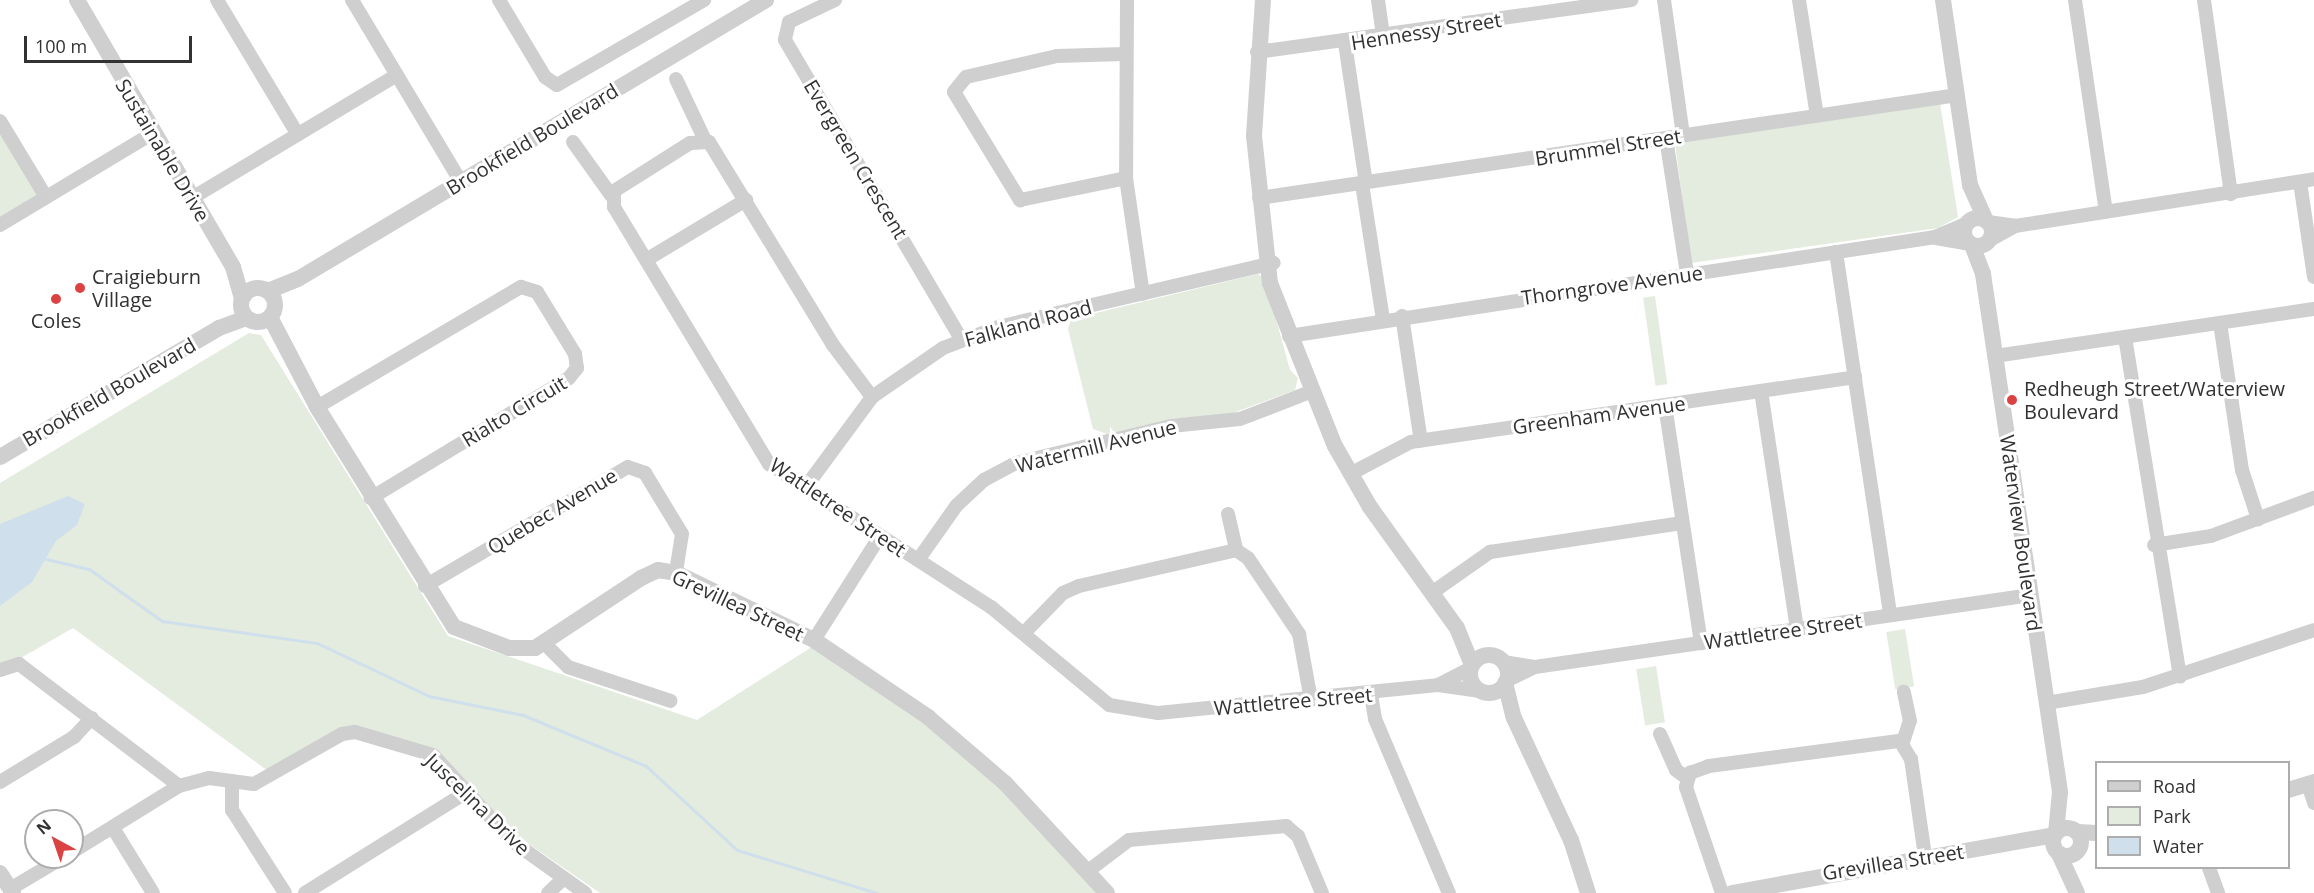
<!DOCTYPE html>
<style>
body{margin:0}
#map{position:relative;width:2314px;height:893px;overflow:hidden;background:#fff;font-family:"Open Sans",sans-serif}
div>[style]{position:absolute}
.green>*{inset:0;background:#e4ebdf;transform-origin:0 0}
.water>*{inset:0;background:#d0dfec}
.stream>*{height:3px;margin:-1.5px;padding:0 1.5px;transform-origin:1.5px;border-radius:1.5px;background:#d0dfec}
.minor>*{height:14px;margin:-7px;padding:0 7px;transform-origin:7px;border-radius:7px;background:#cfcfcf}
.tertiary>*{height:16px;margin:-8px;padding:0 8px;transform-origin:8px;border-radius:8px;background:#cfcfcf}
.tertiary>.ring{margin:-8px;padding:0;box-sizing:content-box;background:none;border:16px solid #cfcfcf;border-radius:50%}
.dots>*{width:16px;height:16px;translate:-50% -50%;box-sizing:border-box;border:3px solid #fff;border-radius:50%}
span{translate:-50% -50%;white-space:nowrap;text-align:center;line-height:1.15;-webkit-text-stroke:6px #fff;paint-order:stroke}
.street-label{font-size:20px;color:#323232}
.poi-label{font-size:20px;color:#323232}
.left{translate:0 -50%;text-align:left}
.legend{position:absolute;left:2095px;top:761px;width:195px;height:108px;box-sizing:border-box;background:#fff;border:2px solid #adadad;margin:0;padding:8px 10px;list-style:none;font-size:18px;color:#323232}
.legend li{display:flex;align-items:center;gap:12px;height:30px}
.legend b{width:30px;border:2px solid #adadad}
.north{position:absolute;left:24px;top:809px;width:60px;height:60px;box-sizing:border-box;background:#fff;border:2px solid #adadad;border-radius:50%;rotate:320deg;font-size:16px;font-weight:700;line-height:24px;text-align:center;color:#323232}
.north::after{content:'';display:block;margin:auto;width:21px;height:27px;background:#db4242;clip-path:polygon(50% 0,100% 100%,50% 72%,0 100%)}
.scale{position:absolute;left:24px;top:36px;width:168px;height:27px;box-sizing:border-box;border:3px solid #323232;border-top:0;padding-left:8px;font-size:18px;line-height:21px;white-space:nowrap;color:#323232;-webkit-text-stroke:4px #fff;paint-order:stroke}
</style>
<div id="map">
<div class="green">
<i style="clip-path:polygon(1940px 103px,1958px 217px,1938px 228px,1691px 263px,1675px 143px)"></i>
<i style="clip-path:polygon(0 122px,46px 197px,0 225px)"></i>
<i style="clip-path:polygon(1258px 274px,1265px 279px,1290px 370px,1298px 378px,1295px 390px,1230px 414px,1171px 419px,1107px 434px,1093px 429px,1068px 329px,1071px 319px)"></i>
<i style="left:1655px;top:296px;width:89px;height:12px;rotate:82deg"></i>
<i style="clip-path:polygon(249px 333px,261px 335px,448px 636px,697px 720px,818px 643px,944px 732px,1102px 893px,600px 893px,516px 835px,433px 755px,355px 732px,272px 774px,73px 628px,0 670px,0 483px)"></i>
<i style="left:1905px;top:629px;width:58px;height:19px;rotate:81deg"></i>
<i style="left:1656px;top:666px;width:57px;height:20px;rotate:81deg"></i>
</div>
<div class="water">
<i style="clip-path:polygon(68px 496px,85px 504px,77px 525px,56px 541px,32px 582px,0 606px,0 524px)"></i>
</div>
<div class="stream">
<i style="left:46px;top:559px;width:44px;rotate:13.1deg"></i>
<i style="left:89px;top:569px;width:90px;rotate:35.5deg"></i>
<i style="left:162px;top:621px;width:157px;rotate:8.1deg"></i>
<i style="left:317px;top:643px;width:124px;rotate:25.3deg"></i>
<i style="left:429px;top:696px;width:96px;rotate:11.4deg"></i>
<i style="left:523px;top:715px;width:133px;rotate:22.5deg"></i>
<i style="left:646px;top:766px;width:124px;rotate:42.7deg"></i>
<i style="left:737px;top:850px;width:146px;rotate:17.1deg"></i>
</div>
<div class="minor">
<i style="left:217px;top:0;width:157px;rotate:59deg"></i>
<i style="left:352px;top:0;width:212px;rotate:59.1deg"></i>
<i style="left:499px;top:0;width:90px;rotate:59.1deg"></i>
<i style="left:545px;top:77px;width:14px;rotate:34deg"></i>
<i style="left:557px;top:85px;width:170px;rotate:-30deg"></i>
<i style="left:835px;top:0;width:51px;rotate:154.4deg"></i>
<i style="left:789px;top:22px;width:18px;rotate:103deg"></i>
<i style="left:785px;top:40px;width:348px;rotate:59.5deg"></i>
<i style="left:1127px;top:0;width:178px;rotate:90.3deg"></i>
<i style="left:1126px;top:178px;width:117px;rotate:81.7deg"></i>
<i style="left:1378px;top:0;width:37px;rotate:82deg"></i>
<i style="left:1664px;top:0;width:136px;rotate:82deg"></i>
<i style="left:1799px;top:0;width:117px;rotate:81.2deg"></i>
<i style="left:2075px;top:0;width:214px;rotate:81.7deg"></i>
<i style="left:2204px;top:0;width:196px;rotate:82.1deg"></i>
<i style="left:1345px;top:43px;width:142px;rotate:81.5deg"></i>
<i style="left:1257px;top:52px;width:378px;rotate:-7.9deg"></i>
<i style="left:1124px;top:54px;width:67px;rotate:178.3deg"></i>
<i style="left:1057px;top:56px;width:93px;rotate:167deg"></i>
<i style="left:966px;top:77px;width:19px;rotate:129deg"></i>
<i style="left:954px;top:92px;width:127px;rotate:58.6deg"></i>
<i style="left:1020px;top:200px;width:108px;rotate:-11.7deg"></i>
<i style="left:676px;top:79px;width:68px;rotate:64.6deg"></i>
<i style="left:0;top:121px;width:89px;rotate:58.8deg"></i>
<i style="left:1666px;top:138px;width:138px;rotate:81.2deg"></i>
<i style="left:573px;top:142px;width:65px;rotate:54.4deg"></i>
<i style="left:2300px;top:182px;width:96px;rotate:81.6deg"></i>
<i style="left:1362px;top:184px;width:137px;rotate:81.2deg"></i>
<i style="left:192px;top:198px;width:239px;rotate:-31deg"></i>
<i style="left:1259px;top:198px;width:706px;rotate:-8.39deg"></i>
<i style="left:1988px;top:222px;width:27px;rotate:8deg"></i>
<i style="left:2015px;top:226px;width:303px;rotate:-8.9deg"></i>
<i style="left:0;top:225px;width:179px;rotate:-31deg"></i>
<i style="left:1936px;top:238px;width:35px;rotate:10deg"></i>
<i style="left:1990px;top:240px;width:26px;rotate:-29deg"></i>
<i style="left:1836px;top:252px;width:367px;rotate:81.5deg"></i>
<i style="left:646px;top:260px;width:117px;rotate:-31deg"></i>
<i style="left:1402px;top:316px;width:126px;rotate:81.4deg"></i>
<i style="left:2220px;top:323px;width:149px;rotate:81.5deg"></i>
<i style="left:2242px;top:470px;width:52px;rotate:71.9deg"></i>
<i style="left:1289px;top:336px;width:654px;rotate:-8.71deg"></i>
<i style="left:1935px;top:237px;width:34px;rotate:-23deg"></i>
<i style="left:2125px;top:337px;width:344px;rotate:80.8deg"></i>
<i style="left:1995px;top:356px;width:322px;rotate:-8.4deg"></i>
<i style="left:1761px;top:391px;width:241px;rotate:81.4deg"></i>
<i style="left:872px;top:397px;width:65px;rotate:-126.9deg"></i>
<i style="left:833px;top:345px;width:238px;rotate:-121.4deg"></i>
<i style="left:709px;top:142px;width:19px;rotate:177deg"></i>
<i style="left:690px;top:143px;width:90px;rotate:147.7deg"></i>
<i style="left:614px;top:191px;width:16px;rotate:90deg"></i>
<i style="left:614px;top:207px;width:300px;rotate:58.9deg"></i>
<i style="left:769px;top:464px;width:264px;rotate:32.8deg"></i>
<i style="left:991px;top:607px;width:153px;rotate:39.7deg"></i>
<i style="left:1109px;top:705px;width:50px;rotate:9.3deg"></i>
<i style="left:1158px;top:713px;width:281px;rotate:-5.7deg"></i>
<i style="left:1438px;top:685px;width:41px;rotate:8.3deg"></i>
<i style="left:1665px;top:405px;width:241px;rotate:81.4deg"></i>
<i style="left:317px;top:407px;width:237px;rotate:-30.5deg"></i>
<i style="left:521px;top:287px;width:17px;rotate:17deg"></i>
<i style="left:537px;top:292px;width:73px;rotate:58.5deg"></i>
<i style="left:575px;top:354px;width:14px;rotate:82deg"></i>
<i style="left:577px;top:368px;width:13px;rotate:129deg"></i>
<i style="left:569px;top:378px;width:232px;rotate:148.8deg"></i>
<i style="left:1350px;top:474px;width:69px;rotate:-27.7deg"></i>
<i style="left:1411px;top:442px;width:449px;rotate:-8.3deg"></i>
<i style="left:805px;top:488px;width:113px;rotate:-53.6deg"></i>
<i style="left:872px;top:397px;width:86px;rotate:-34.6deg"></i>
<i style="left:943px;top:348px;width:59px;rotate:-20.9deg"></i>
<i style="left:998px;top:327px;width:283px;rotate:-13.1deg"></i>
<i style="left:1228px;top:514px;width:37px;rotate:77deg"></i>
<i style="left:2154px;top:545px;width:58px;rotate:-9deg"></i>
<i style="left:2211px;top:536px;width:110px;rotate:-20.3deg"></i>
<i style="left:918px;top:560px;width:67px;rotate:-54.7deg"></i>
<i style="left:957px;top:505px;width:37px;rotate:-43deg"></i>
<i style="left:984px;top:480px;width:36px;rotate:-28deg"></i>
<i style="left:1016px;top:463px;width:159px;rotate:-13.4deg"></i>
<i style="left:1171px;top:426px;width:69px;rotate:-5.8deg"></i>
<i style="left:1240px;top:419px;width:75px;rotate:-21.1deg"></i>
<i style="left:425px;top:586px;width:235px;rotate:-30.4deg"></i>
<i style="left:628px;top:467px;width:18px;rotate:19deg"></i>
<i style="left:645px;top:473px;width:71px;rotate:58.8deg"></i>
<i style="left:682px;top:534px;width:39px;rotate:99deg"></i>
<i style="left:1433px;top:592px;width:70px;rotate:-35.1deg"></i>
<i style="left:1490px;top:552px;width:194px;rotate:-8.6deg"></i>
<i style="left:1024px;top:633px;width:56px;rotate:-45.7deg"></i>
<i style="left:1063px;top:593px;width:17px;rotate:-24deg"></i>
<i style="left:1079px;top:586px;width:161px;rotate:-12.9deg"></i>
<i style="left:1236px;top:550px;width:14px;rotate:34deg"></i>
<i style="left:1248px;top:558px;width:92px;rotate:56.1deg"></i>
<i style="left:1299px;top:634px;width:67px;rotate:79.7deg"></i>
<i style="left:814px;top:640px;width:123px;rotate:-57.6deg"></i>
<i style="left:546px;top:645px;width:31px;rotate:45deg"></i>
<i style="left:568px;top:667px;width:108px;rotate:18.3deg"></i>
<i style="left:1503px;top:662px;width:30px;rotate:9deg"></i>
<i style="left:0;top:670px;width:20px;rotate:-18deg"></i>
<i style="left:19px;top:664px;width:201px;rotate:37.3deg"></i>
<i style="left:1506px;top:681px;width:32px;rotate:-26deg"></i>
<i style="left:1535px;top:667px;width:501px;rotate:-8.26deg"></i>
<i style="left:1440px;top:684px;width:35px;rotate:-27deg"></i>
<i style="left:1371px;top:694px;width:25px;rotate:81deg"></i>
<i style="left:1375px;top:719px;width:189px;rotate:67deg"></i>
<i style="left:2046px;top:703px;width:98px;rotate:-9.4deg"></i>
<i style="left:2143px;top:687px;width:180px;rotate:-18.4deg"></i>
<i style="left:1660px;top:734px;width:39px;rotate:66deg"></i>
<i style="left:1676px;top:770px;width:14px;rotate:36deg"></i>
<i style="left:1903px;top:742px;width:22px;rotate:-72deg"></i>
<i style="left:1910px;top:721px;width:30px;rotate:-102deg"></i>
<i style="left:0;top:782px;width:87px;rotate:-31.3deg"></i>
<i style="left:74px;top:737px;width:26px;rotate:-47deg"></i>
<i style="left:232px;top:784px;width:26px;rotate:90deg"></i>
<i style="left:232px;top:810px;width:98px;rotate:57.4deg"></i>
<i style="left:2308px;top:784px;width:20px;rotate:72deg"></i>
<i style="left:113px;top:828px;width:76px;rotate:58.4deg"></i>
<i style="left:72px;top:852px;width:126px;rotate:-31.7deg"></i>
<i style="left:179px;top:786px;width:31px;rotate:-15deg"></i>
<i style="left:209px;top:778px;width:45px;rotate:7.6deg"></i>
<i style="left:254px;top:784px;width:101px;rotate:-29.6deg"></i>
<i style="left:342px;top:734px;width:13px;rotate:-9deg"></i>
<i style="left:355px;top:732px;width:81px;rotate:16.4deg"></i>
<i style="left:433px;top:755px;width:117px;rotate:47.4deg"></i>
<i style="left:512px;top:841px;width:90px;rotate:35.5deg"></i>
<i style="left:2209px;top:868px;width:27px;rotate:70deg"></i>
<i style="left:1088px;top:871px;width:51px;rotate:-37.1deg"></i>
<i style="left:1129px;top:840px;width:158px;rotate:-5.1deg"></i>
<i style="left:1286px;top:826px;width:16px;rotate:40deg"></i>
<i style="left:1298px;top:836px;width:62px;rotate:67.2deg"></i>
<i style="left:10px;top:889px;width:63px;rotate:-30.7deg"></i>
<i style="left:305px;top:893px;width:192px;rotate:-32deg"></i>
<i style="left:548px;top:893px;width:21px;rotate:-43deg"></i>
<i style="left:1722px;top:893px;width:112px;rotate:-108.8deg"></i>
<i style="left:1686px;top:787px;width:15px;rotate:-74deg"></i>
<i style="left:1690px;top:773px;width:20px;rotate:-20deg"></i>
<i style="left:1709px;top:766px;width:193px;rotate:-7.5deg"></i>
<i style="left:1900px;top:741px;width:21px;rotate:59deg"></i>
<i style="left:1911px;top:759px;width:98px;rotate:81.8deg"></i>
</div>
<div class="tertiary">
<i style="left:77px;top:0;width:309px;rotate:59.7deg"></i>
<i style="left:233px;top:267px;width:32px;rotate:74deg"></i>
<i style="left:1263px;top:0;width:136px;rotate:93.8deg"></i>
<i style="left:1254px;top:136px;width:148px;rotate:83.8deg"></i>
<i style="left:1270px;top:283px;width:175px;rotate:68.3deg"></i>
<i style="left:1335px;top:446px;width:70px;rotate:60.2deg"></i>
<i style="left:1370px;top:507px;width:149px;rotate:54.3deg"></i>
<i style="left:1457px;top:628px;width:40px;rotate:68deg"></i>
<i style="left:1943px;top:0;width:187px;rotate:81.7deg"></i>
<i style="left:1970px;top:185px;width:39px;rotate:66deg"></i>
<i class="ring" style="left:1964px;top:218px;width:12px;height:12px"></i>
<i style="left:1972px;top:245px;width:31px;rotate:69deg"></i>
<i style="left:1983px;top:274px;width:524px;rotate:81.54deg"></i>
<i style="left:2060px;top:792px;width:41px;rotate:95.6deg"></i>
<i class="ring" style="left:241px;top:288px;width:18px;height:18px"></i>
<i style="left:268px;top:291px;width:32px;rotate:-22deg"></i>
<i style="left:298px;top:279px;width:545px;rotate:-30.8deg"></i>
<i style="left:270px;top:317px;width:102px;rotate:62.4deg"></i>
<i style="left:317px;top:407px;width:259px;rotate:58.1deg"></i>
<i style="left:454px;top:627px;width:59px;rotate:20.9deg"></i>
<i style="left:509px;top:648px;width:26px"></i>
<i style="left:535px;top:648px;width:127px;rotate:-33.4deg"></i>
<i style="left:641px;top:578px;width:19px;rotate:-25deg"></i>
<i style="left:658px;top:570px;width:18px;rotate:9deg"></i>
<i style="left:676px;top:573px;width:153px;rotate:25.9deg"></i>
<i style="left:814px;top:640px;width:138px;rotate:34deg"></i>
<i style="left:928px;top:717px;width:101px;rotate:40.6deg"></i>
<i style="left:1005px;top:783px;width:150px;rotate:47.2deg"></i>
<i style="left:0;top:457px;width:254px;rotate:-30.5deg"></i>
<i style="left:219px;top:328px;width:29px;rotate:-20deg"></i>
<i class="ring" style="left:1470px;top:655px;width:22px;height:22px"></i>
<i style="left:1505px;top:683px;width:36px;rotate:76deg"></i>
<i style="left:1514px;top:718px;width:135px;rotate:65deg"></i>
<i style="left:1571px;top:840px;width:56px;rotate:72.2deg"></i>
<i style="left:2288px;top:790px;width:27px;rotate:-17deg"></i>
<i class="ring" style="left:2053px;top:828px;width:12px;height:12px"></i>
<i style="left:2078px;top:832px;width:18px;rotate:3deg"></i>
<i style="left:2059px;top:854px;width:43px;rotate:65.2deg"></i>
<i style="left:0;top:873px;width:24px;rotate:57deg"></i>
<i style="left:1732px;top:893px;width:327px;rotate:-10.2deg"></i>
</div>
<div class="dots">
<i style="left:80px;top:288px;background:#db4242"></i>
<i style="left:56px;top:299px;background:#db4242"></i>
<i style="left:2012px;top:400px;background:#db4242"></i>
</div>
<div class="street-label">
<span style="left:1426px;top:31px;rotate:-9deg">Hennessy Street</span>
<span style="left:532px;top:139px;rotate:-31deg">Brookfield Boulevard</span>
<span style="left:1608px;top:147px;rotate:-9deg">Brummel Street</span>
<span style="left:163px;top:150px;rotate:59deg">Sustainable Drive</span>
<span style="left:856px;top:159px;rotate:59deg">Evergreen Crescent</span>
<span style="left:1612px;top:285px;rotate:-8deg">Thorngrove Avenue</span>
<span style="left:1028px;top:323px;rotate:-15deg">Falkland Road</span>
<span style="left:109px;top:392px;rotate:-30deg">Brookfield Boulevard</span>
<span style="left:514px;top:411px;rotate:-31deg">Rialto Circuit</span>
<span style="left:1599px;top:415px;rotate:-8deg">Greenham Avenue</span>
<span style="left:1096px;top:446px;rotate:-14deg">Watermill Avenue</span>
<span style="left:838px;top:507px;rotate:34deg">Wattletree Street</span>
<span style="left:552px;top:511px;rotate:-31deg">Quebec Avenue</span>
<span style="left:2021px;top:533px;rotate:82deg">Waterview Boulevard</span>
<span style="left:738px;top:605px;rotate:25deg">Grevillea Street</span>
<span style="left:1783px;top:631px;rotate:-8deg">Wattletree Street</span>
<span style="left:1293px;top:701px;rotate:-5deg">Wattletree Street</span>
<span style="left:478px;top:804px;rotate:44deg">Juscelina Drive</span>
<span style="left:1893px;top:862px;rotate:-9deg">Grevillea Street</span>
</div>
<div class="poi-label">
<span class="left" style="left:92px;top:288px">Craigieburn<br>Village</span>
<span style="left:56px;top:320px">Coles</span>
<span class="left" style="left:2024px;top:400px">Redheugh Street/Waterview<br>Boulevard</span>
</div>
<ul class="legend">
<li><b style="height:8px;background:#cfcfcf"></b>Road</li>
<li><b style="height:16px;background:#e4ebdf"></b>Park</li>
<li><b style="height:16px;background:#d0dfec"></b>Water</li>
</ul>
<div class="north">N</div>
<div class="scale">100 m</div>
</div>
